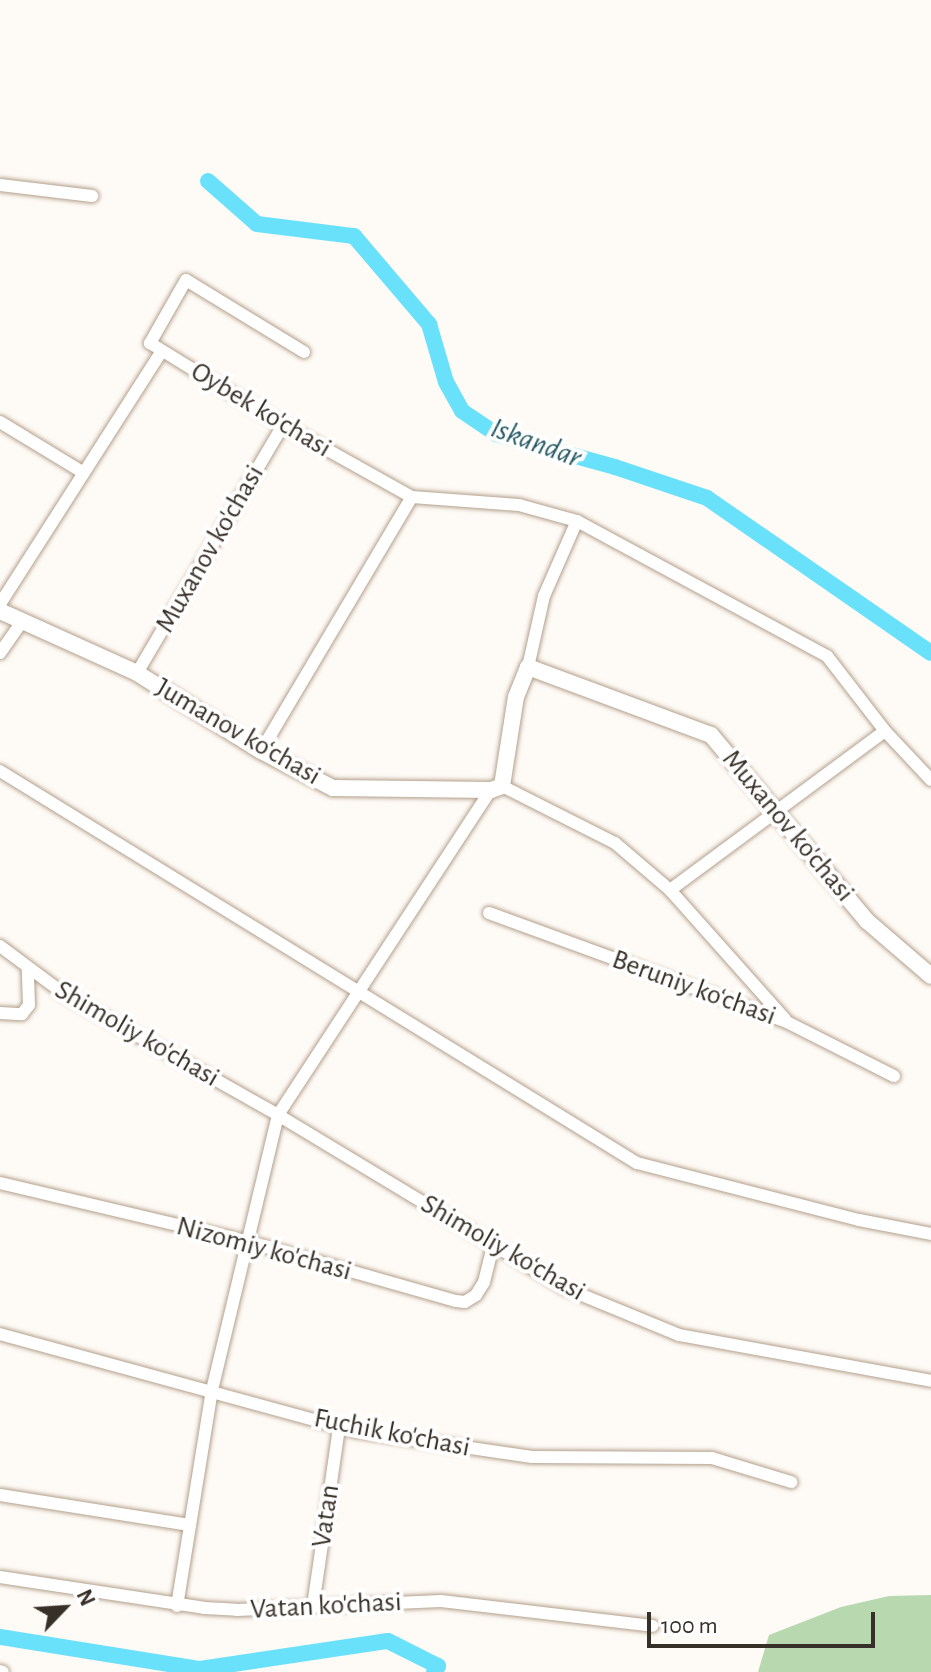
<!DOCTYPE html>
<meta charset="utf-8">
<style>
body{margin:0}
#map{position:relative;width:931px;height:1672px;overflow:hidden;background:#fefaf5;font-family:"Alegreya Sans",sans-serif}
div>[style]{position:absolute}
.green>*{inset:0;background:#b8d9af}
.canal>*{height:16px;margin:-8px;padding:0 8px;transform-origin:8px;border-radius:8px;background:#6ae1fb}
.roads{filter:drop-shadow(0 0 2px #b3a08c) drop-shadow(0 0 2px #b3a08c)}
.minor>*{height:12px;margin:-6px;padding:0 6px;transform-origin:6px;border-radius:6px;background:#fff}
.tertiary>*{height:16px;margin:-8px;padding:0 8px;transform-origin:8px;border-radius:8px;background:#fff}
span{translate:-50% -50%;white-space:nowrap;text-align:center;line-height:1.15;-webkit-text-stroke:8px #fff;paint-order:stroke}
.street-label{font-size:28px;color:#373028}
.water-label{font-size:30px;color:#285b66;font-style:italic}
.north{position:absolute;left:24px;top:1568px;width:80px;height:80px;-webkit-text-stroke:6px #fff;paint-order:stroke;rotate:65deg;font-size:22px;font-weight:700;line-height:32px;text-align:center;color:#373028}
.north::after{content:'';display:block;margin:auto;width:28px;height:36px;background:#373028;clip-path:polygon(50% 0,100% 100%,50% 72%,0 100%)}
.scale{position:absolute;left:647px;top:1612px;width:228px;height:36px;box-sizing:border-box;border:4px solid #373028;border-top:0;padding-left:10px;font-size:24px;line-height:28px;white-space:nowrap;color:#373028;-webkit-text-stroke:6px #fff;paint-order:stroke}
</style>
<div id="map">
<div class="green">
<i style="clip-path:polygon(931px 1595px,931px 1672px,758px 1672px,769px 1635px,841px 1607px,889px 1596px)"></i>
</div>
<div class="canal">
<i style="left:208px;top:181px;width:65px;rotate:41.3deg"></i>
<i style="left:257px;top:224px;width:98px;rotate:7.1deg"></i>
<i style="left:354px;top:236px;width:116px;rotate:49.6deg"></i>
<i style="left:429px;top:324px;width:60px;rotate:73.7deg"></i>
<i style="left:446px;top:382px;width:33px;rotate:61deg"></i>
<i style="left:462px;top:411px;width:41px;rotate:34.1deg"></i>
<i style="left:496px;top:434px;width:123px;rotate:15.5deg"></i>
<i style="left:615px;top:467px;width:97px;rotate:18.6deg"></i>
<i style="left:707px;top:498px;width:272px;rotate:34.7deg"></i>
<i style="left:0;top:1637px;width:203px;rotate:9.1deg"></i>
<i style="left:200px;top:1669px;width:190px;rotate:-8.5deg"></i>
<i style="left:388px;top:1641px;width:56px;rotate:26.6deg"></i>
<i style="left:438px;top:1666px;width:7px;rotate:124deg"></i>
</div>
<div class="roads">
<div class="minor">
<i style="left:0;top:185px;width:93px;rotate:6.8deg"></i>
<i style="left:304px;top:352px;width:138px;rotate:-148.6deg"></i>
<i style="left:186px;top:280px;width:73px;rotate:119.7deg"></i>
<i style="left:150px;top:343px;width:156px;rotate:31.7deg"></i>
<i style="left:283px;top:425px;width:148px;rotate:29.2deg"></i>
<i style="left:412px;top:497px;width:107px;rotate:4.3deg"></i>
<i style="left:519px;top:505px;width:60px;rotate:15.4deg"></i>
<i style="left:577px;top:521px;width:284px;rotate:28.4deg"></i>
<i style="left:827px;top:656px;width:95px;rotate:52.3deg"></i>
<i style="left:885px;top:731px;width:67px;rotate:46.8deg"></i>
<i style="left:0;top:422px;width:98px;rotate:31.3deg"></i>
<i style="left:0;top:604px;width:300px;rotate:-57.4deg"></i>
<i style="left:0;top:653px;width:38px;rotate:-55deg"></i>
<i style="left:528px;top:667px;width:73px;rotate:-77.3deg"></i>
<i style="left:544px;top:596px;width:82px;rotate:-66.3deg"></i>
<i style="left:137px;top:673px;width:288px;rotate:-59.5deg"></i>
<i style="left:261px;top:751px;width:295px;rotate:-59.3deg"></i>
<i style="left:0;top:771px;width:748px;rotate:31.61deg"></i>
<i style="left:637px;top:1163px;width:229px;rotate:14.4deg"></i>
<i style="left:859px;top:1220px;width:73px;rotate:11deg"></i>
<i style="left:502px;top:786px;width:127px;rotate:26.8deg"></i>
<i style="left:615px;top:843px;width:72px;rotate:40.5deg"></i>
<i style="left:670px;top:890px;width:173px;rotate:48.3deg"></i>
<i style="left:670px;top:890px;width:267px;rotate:-36.5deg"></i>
<i style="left:489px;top:913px;width:317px;rotate:20.1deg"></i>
<i style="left:787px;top:1022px;width:120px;rotate:26.8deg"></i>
<i style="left:0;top:946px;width:84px;rotate:36.7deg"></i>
<i style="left:67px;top:996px;width:242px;rotate:29.4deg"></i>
<i style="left:278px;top:1115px;width:335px;rotate:31.1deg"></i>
<i style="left:565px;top:1288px;width:123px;rotate:22.4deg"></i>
<i style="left:679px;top:1335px;width:256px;rotate:10.3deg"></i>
<i style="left:0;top:1013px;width:22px;rotate:3deg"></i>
<i style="left:22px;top:1014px;width:11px;rotate:-52deg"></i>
<i style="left:29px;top:1005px;width:36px;rotate:-92deg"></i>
<i style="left:0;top:1183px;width:252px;rotate:13.3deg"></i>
<i style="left:245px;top:1241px;width:219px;rotate:15.9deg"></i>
<i style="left:456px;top:1301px;width:9px;rotate:6deg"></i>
<i style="left:465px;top:1302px;width:13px;rotate:-32deg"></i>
<i style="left:476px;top:1295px;width:15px;rotate:-58deg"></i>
<i style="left:484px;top:1282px;width:37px;rotate:-76deg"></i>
<i style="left:0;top:1334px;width:367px;rotate:15.3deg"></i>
<i style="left:354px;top:1431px;width:180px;rotate:8.3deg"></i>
<i style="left:532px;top:1457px;width:180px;rotate:0.3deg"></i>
<i style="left:712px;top:1458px;width:83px;rotate:16.9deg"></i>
<i style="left:0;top:1495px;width:192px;rotate:9deg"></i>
<i style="left:0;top:1577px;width:206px;rotate:8.6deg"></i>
<i style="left:204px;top:1608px;width:33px;rotate:3deg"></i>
<i style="left:237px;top:1610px;width:204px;rotate:-2.5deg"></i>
<i style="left:441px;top:1601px;width:213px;rotate:6.7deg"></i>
<i style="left:177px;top:1606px;width:219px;rotate:-80.8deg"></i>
<i style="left:212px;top:1390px;width:283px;rotate:-76.5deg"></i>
<i style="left:278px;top:1115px;width:389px;rotate:-56.8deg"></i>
<i style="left:313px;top:1606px;width:181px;rotate:-81.7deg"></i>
<i style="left:0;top:1671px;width:3px;rotate:18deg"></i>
</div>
<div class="tertiary">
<i style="left:0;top:611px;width:150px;rotate:24.3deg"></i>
<i style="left:137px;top:673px;width:146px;rotate:32.2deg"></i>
<i style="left:261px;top:751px;width:81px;rotate:27.2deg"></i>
<i style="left:333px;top:788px;width:158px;rotate:0.7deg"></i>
<i style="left:491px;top:790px;width:12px;rotate:-20deg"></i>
<i style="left:502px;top:786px;width:90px;rotate:-81.1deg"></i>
<i style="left:516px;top:697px;width:32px;rotate:-68deg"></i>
<i style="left:528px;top:667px;width:195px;rotate:20.4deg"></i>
<i style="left:711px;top:735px;width:243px;rotate:50deg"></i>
<i style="left:867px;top:921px;width:84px;rotate:40.7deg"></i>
</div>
</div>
<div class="street-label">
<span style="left:261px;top:410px;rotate:31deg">Oybek ko'chasi</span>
<span style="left:210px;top:549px;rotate:-60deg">Muxanov ko'chasi</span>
<span style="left:238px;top:732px;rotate:30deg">Jumanov ko‘chasi</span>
<span style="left:788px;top:826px;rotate:50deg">Muxanov ko'chasi</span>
<span style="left:694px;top:988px;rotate:20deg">Beruniy ko‘chasi</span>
<span style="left:137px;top:1034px;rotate:30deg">Shimoliy ko'chasi</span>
<span style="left:503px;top:1248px;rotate:30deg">Shimoliy ko‘chasi</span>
<span style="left:264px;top:1249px;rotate:15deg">Nizomiy ko'chasi</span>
<span style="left:392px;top:1433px;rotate:11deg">Fuchik ko'chasi</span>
<span style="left:326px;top:1516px;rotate:-82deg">Vatan</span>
<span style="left:326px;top:1606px;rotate:-3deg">Vatan ko'chasi</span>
</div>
<div class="water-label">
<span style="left:536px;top:443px;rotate:20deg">Iskandar</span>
</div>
<div class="north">N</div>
<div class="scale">100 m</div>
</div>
